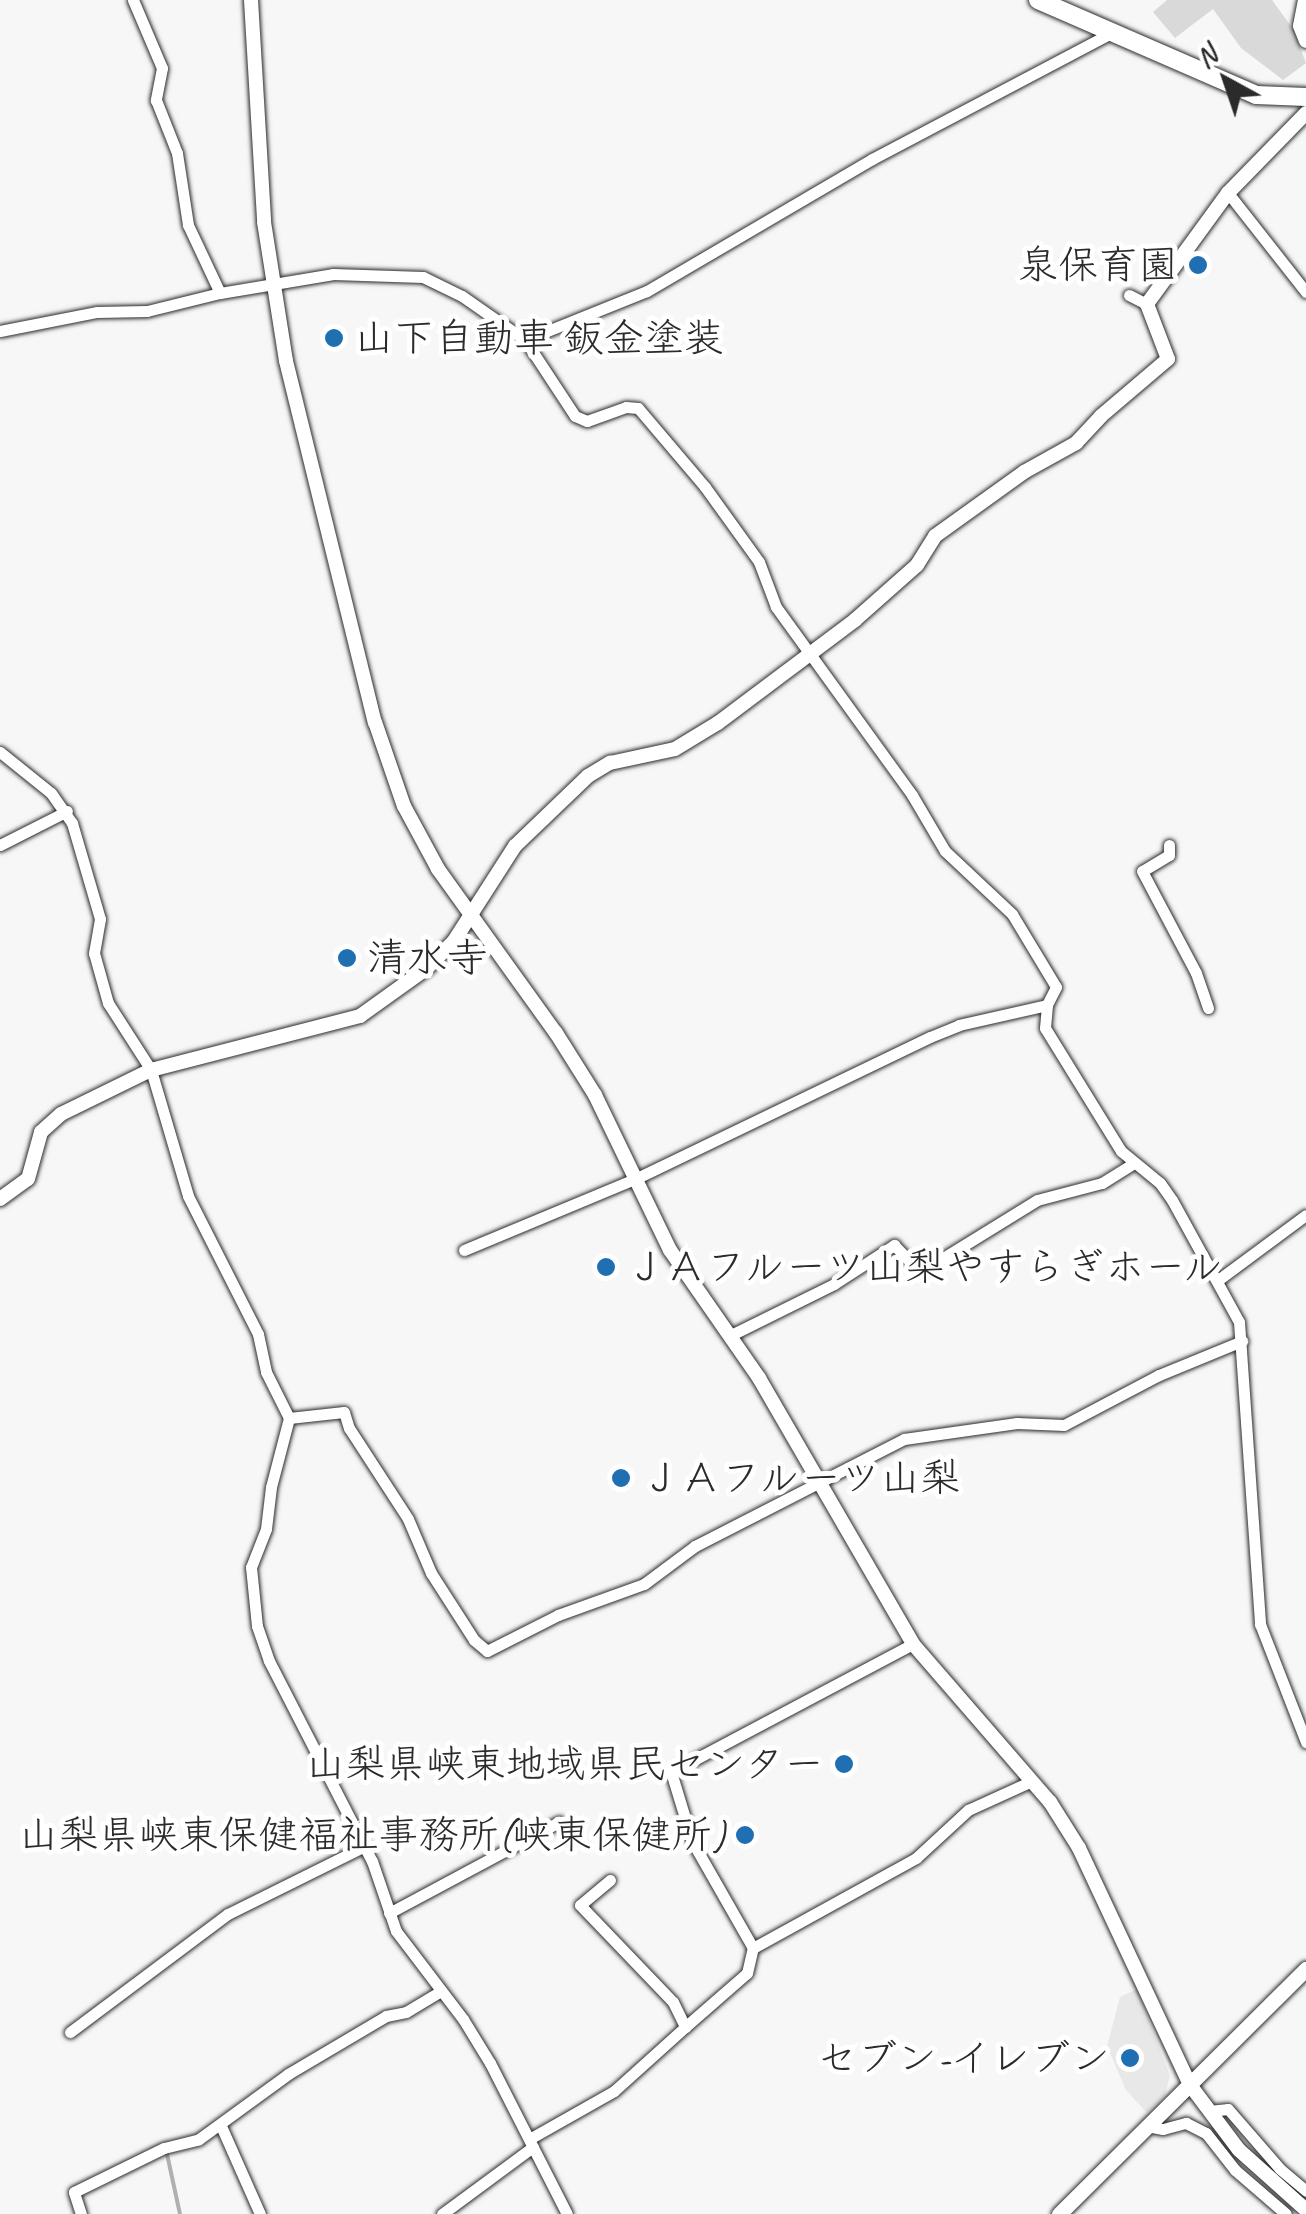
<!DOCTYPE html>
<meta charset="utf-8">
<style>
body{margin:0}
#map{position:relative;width:1306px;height:2214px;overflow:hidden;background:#f7f7f7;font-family:Caveat,"Klee One",sans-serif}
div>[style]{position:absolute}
.built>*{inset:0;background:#e8e8e8}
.green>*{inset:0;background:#d9d9d9}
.stream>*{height:4px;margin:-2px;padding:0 2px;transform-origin:2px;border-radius:2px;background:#b0b0b0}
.roads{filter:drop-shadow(0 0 2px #2b2b2b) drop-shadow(0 0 2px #2b2b2b)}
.minor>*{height:11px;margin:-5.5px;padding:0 5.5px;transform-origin:5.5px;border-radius:5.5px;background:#fff}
.tertiary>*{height:14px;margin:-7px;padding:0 7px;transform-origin:7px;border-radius:7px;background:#fff}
.secondary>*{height:15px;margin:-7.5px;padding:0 7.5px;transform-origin:7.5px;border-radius:7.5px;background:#fff}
.primary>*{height:18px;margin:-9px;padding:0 9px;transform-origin:9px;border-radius:9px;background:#fff}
.dots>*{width:28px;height:28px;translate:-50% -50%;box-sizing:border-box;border:5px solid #fff;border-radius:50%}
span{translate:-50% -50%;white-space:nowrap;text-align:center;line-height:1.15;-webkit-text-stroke:10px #fff;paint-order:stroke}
.poi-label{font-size:40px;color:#2b2b2b}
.right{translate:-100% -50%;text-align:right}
.left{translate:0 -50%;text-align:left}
.north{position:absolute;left:1176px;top:30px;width:100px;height:100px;-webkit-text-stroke:8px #fff;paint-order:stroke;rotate:320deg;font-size:28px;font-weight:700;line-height:40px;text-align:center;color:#2b2b2b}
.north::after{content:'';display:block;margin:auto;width:35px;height:45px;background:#2b2b2b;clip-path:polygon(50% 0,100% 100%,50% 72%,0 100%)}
</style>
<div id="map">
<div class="built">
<i style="clip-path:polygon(1137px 1989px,1170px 2076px,1165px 2095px,1147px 2113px,1126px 2090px,1107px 2046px,1120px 1997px)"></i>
</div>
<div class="green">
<i style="clip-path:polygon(1167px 0,1272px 0,1293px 29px,1306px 63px,1283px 80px,1241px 48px,1213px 9px,1175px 38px,1153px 12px)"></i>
</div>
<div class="stream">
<i style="left:167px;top:2154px;width:61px;rotate:77.8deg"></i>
</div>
<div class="roads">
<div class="minor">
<i style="left:133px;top:0;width:74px;rotate:66.9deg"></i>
<i style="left:162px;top:68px;width:33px;rotate:101deg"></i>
<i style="left:156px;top:100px;width:57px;rotate:68.4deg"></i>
<i style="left:177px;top:153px;width:73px;rotate:81.3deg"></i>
<i style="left:188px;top:225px;width:75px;rotate:64.8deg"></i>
<i style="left:1228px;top:193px;width:126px;rotate:51.8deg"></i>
<i style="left:1129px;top:295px;width:20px;rotate:27deg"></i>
<i style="left:0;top:331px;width:99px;rotate:-11.1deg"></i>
<i style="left:97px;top:312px;width:50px;rotate:-1.1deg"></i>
<i style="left:147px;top:311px;width:75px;rotate:-13.9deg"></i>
<i style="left:220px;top:293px;width:115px;rotate:-9.5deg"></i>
<i style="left:333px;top:274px;width:90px;rotate:1.9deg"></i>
<i style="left:423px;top:277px;width:43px;rotate:26deg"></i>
<i style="left:462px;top:296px;width:77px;rotate:34.9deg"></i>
<i style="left:525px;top:340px;width:91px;rotate:56.7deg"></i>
<i style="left:575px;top:416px;width:13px;rotate:23deg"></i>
<i style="left:587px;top:421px;width:41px;rotate:-19.7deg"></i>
<i style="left:626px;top:407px;width:12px;rotate:5deg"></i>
<i style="left:638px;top:408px;width:104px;rotate:49.7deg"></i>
<i style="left:705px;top:487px;width:92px;rotate:54.2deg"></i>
<i style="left:759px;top:562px;width:48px;rotate:69.3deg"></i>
<i style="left:776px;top:607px;width:232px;rotate:54.1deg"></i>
<i style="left:912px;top:795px;width:65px;rotate:59.5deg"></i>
<i style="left:945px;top:851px;width:92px;rotate:43.2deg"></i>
<i style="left:1012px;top:914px;width:85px;rotate:58.9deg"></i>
<i style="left:1056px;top:987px;width:20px;rotate:117deg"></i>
<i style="left:1047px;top:1005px;width:23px;rotate:95deg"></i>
<i style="left:1045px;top:1028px;width:145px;rotate:58.3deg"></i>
<i style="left:1121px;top:1151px;width:50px;rotate:39.4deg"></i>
<i style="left:1160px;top:1183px;width:21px;rotate:55deg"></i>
<i style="left:1172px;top:1200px;width:139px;rotate:61.2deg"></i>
<i style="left:1239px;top:1322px;width:303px;rotate:86deg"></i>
<i style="left:1260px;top:1624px;width:127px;rotate:68.7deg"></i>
<i style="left:525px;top:340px;width:131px;rotate:-21.9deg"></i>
<i style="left:647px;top:291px;width:261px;rotate:-30.4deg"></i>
<i style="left:872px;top:159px;width:272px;rotate:-27.8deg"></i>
<i style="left:0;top:752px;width:65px;rotate:38.8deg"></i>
<i style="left:51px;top:793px;width:37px;rotate:55deg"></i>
<i style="left:72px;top:823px;width:100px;rotate:73.7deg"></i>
<i style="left:100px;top:919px;width:35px;rotate:100deg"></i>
<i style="left:94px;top:953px;width:52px;rotate:74.4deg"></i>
<i style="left:108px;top:1003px;width:80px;rotate:57.3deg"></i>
<i style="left:151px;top:1070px;width:131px;rotate:73.6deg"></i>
<i style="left:188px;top:1196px;width:155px;rotate:63.1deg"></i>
<i style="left:258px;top:1334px;width:39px;rotate:78deg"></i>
<i style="left:266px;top:1372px;width:51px;rotate:63.4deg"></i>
<i style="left:289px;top:1418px;width:71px;rotate:104.6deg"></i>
<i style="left:271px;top:1487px;width:42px;rotate:96.8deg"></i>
<i style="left:266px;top:1529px;width:41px;rotate:111.5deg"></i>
<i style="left:251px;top:1567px;width:59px;rotate:84.2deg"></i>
<i style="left:257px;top:1626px;width:37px;rotate:71deg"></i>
<i style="left:269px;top:1661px;width:225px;rotate:62.8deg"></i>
<i style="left:372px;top:1861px;width:74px;rotate:71.1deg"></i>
<i style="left:396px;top:1931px;width:111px;rotate:52.7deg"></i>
<i style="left:463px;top:2019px;width:52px;rotate:58.5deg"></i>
<i style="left:490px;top:2063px;width:169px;rotate:63deg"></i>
<i style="left:0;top:845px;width:75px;rotate:-26.9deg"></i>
<i style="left:1169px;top:845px;width:10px;rotate:90deg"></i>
<i style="left:1169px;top:855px;width:31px;rotate:149deg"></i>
<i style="left:1142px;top:871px;width:115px;rotate:62.1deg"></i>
<i style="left:1196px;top:973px;width:37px;rotate:71deg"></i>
<i style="left:464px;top:1250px;width:187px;rotate:-22.6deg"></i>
<i style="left:637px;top:1178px;width:325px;rotate:-25.7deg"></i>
<i style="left:930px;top:1037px;width:31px;rotate:-22deg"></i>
<i style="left:959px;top:1025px;width:90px;rotate:-12.8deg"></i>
<i style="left:1218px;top:1280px;width:109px;rotate:-36.5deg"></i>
<i style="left:729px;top:1336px;width:117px;rotate:-26.3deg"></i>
<i style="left:834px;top:1284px;width:72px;rotate:-33deg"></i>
<i style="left:894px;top:1245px;width:30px;rotate:46deg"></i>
<i style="left:915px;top:1267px;width:12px;rotate:5deg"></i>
<i style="left:927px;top:1268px;width:129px;rotate:-31.7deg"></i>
<i style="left:1037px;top:1200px;width:67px;rotate:-14.7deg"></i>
<i style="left:1102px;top:1183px;width:38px;rotate:-32deg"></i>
<i style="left:289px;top:1418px;width:55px;rotate:-6.2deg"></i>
<i style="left:344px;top:1412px;width:17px;rotate:73deg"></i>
<i style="left:349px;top:1428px;width:108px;rotate:57deg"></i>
<i style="left:408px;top:1519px;width:59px;rotate:66.9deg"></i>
<i style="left:431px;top:1573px;width:80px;rotate:57.3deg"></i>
<i style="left:474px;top:1640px;width:17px;rotate:40deg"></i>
<i style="left:487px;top:1651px;width:80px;rotate:-26.9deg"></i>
<i style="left:558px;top:1615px;width:91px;rotate:-19.8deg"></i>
<i style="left:644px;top:1584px;width:64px;rotate:-36.7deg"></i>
<i style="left:695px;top:1546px;width:235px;rotate:-27.1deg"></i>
<i style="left:904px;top:1439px;width:114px;rotate:-8.1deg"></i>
<i style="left:1017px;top:1423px;width:47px;rotate:2.4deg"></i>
<i style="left:1064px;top:1425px;width:107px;rotate:-27.8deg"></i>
<i style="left:1159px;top:1375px;width:90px;rotate:-22.3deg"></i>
<i style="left:610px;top:1880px;width:39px;rotate:140deg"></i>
<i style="left:580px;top:1905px;width:134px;rotate:46.2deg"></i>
<i style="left:673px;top:2002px;width:28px;rotate:64deg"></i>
<i style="left:685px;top:2027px;width:82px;rotate:-41.1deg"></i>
<i style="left:747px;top:1973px;width:26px;rotate:-77deg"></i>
<i style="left:753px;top:1948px;width:123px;rotate:-119.7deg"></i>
<i style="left:692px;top:1841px;width:72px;rotate:-106.9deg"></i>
<i style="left:671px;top:1772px;width:274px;rotate:-27.9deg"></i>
<i style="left:389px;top:1913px;width:193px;rotate:-28.2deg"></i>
<i style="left:753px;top:1948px;width:186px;rotate:-28.9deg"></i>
<i style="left:916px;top:1858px;width:71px;rotate:-42.7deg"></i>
<i style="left:968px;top:1810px;width:70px;rotate:-24.4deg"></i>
<i style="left:70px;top:2032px;width:197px;rotate:-36.8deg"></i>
<i style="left:228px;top:1914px;width:151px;rotate:-26.4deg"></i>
<i style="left:1209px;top:2111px;width:19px;rotate:-6deg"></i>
<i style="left:1228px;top:2109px;width:79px;rotate:49.1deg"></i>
<i style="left:1280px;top:2169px;width:34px;rotate:40deg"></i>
<i style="left:221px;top:2126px;width:96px;rotate:66.1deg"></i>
<i style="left:1147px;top:2126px;width:16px;rotate:11deg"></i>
<i style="left:1163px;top:2129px;width:24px;rotate:-15deg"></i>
<i style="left:1186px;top:2123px;width:22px;rotate:27deg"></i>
<i style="left:1206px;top:2133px;width:47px;rotate:51.9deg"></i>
<i style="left:1235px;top:2170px;width:67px;rotate:40.8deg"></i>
<i style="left:531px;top:2138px;width:95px;rotate:-29.5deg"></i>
<i style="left:614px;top:2091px;width:96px;rotate:-42deg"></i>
<i style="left:81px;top:2214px;width:23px;rotate:-108deg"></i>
<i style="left:74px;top:2192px;width:100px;rotate:-26.1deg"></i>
<i style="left:164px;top:2148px;width:36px;rotate:-14deg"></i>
<i style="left:199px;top:2139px;width:110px;rotate:-36.1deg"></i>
<i style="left:288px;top:2074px;width:114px;rotate:-30.6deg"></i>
<i style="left:386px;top:2016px;width:20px;rotate:-11deg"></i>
<i style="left:406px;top:2012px;width:41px;rotate:-31deg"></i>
<i style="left:442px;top:2214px;width:113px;rotate:-36.4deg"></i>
</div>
<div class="tertiary">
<i style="left:251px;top:0;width:222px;rotate:86.6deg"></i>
<i style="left:264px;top:222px;width:141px;rotate:81deg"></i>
<i style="left:286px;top:361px;width:372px;rotate:76.2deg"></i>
<i style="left:375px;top:722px;width:89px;rotate:71deg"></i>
<i style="left:404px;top:806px;width:72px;rotate:61.6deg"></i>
<i style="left:438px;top:869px;width:202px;rotate:54.3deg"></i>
<i style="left:556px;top:1033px;width:73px;rotate:57.8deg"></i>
<i style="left:595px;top:1095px;width:172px;rotate:64.2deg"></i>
<i style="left:670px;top:1250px;width:156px;rotate:55.2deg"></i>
<i style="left:759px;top:1378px;width:307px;rotate:59.9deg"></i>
<i style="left:913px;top:1644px;width:209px;rotate:49.1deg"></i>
<i style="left:1050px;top:1802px;width:54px;rotate:57.8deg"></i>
<i style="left:1079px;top:1848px;width:262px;rotate:64.9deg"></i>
<i style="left:1190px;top:2085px;width:81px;rotate:53deg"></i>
<i style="left:1239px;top:2150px;width:90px;rotate:41.8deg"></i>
<i style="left:1305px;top:0;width:26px;rotate:101deg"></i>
<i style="left:1300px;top:26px;width:16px;rotate:68deg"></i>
<i style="left:0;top:1199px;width:34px;rotate:-36deg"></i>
<i style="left:28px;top:1179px;width:49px;rotate:-74.5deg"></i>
<i style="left:41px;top:1132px;width:27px;rotate:-42deg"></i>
<i style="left:61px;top:1114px;width:100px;rotate:-26.1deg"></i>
<i style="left:151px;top:1070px;width:216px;rotate:-14.5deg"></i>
<i style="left:360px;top:1016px;width:82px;rotate:-35.6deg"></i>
<i style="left:427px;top:968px;width:38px;rotate:-45deg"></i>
<i style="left:454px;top:941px;width:113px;rotate:-57.3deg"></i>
<i style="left:515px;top:846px;width:101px;rotate:-43.8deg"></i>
<i style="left:588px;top:776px;width:26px;rotate:-31deg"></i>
<i style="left:610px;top:763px;width:66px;rotate:-12.2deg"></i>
<i style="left:675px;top:749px;width:50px;rotate:-31.2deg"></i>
<i style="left:718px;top:723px;width:171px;rotate:-36.9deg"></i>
<i style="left:855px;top:620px;width:83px;rotate:-41.6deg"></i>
<i style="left:917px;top:565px;width:34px;rotate:-58deg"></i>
<i style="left:935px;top:536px;width:110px;rotate:-35.7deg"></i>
<i style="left:1024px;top:472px;width:60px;rotate:-29.1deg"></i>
<i style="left:1076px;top:443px;width:37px;rotate:-47deg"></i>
<i style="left:1101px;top:416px;width:88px;rotate:-40.4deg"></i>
<i style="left:1168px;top:359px;width:59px;rotate:-110.9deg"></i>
<i style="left:1147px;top:304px;width:137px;rotate:-53.9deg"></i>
<i style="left:1228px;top:193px;width:112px;rotate:-45.7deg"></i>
</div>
<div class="secondary">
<i style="left:1059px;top:2214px;width:348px;rotate:-44.8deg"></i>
</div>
<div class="primary">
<i style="left:1038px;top:0;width:238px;rotate:23.5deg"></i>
<i style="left:1256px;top:95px;width:50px;rotate:2.3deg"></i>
</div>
</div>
<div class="dots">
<i style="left:1198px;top:265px;background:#1f6fb2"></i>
<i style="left:334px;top:338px;background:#1f6fb2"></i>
<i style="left:347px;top:958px;background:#1f6fb2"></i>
<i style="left:606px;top:1267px;background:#1f6fb2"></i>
<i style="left:621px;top:1478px;background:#1f6fb2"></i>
<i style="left:844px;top:1764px;background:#1f6fb2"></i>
<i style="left:745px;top:1835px;background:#1f6fb2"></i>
<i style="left:1130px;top:2058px;background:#1f6fb2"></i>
</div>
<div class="poi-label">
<span class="right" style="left:1178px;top:265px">泉保育園</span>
<span class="left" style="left:354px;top:338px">山下自動車 鈑金塗装</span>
<span class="left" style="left:367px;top:958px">清水寺</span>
<span class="left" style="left:626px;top:1267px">ＪＡフルーツ山梨やすらぎホール</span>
<span class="left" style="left:641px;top:1478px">ＪＡフルーツ山梨</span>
<span class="right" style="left:824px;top:1764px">山梨県峡東地域県民センター</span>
<span class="right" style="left:725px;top:1835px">山梨県峡東保健福祉事務所(峡東保健所)</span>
<span class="right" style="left:1110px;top:2058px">セブン-イレブン</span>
</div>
<div class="north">N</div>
</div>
